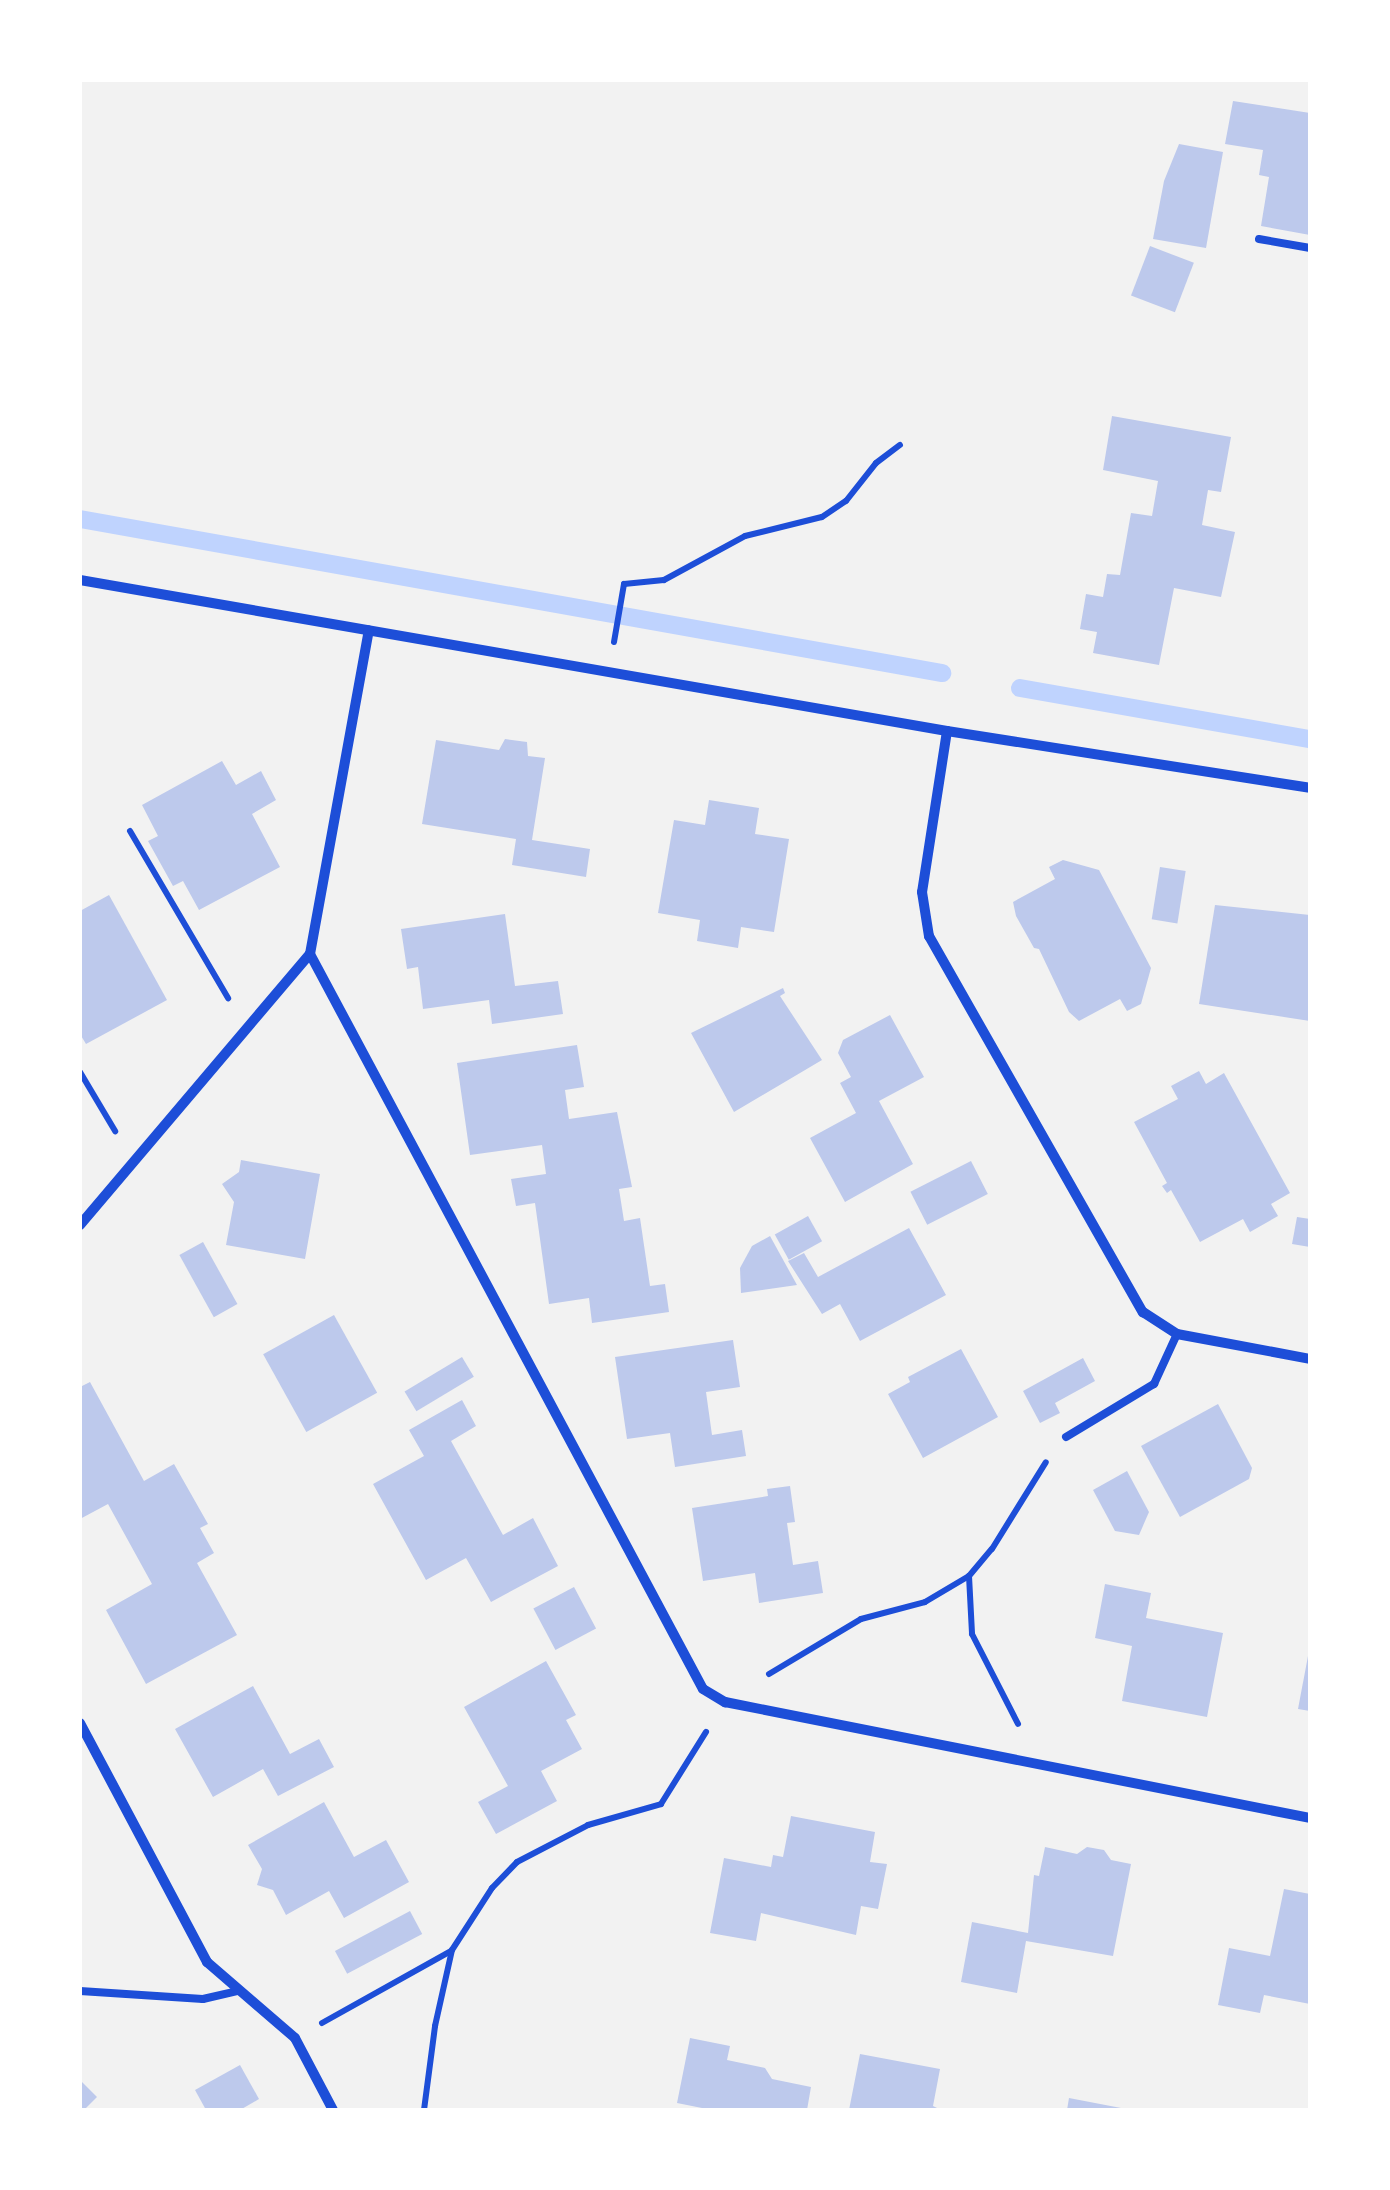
<!DOCTYPE html>
<style>
body{margin:0}
#map{position:relative;width:1390px;height:2190px;overflow:hidden;background:#f2f2f2;font-family:"DM Sans",sans-serif}
div>[style]{position:absolute}
.stream>*{height:18px;margin:-9px;padding:0 9px;transform-origin:9px;border-radius:9px;background:#bfd3fe}
.building>*{inset:0;background:#bdc9ec;transform-origin:0 0}
.path>*{height:6px;margin:-3px;padding:0 3px;transform-origin:3px;border-radius:3px;background:#1d4ed8}
.service>*{height:8px;margin:-4px;padding:0 4px;transform-origin:4px;border-radius:4px;background:#1d4ed8}
.minor>*{height:10px;margin:-5px;padding:0 5px;transform-origin:5px;border-radius:5px;background:#1d4ed8}
span{translate:-50% -50%;white-space:nowrap;text-align:center;line-height:1.15;-webkit-text-stroke:9px #fff;paint-order:stroke}
.frame{position:absolute;inset:0;border:82px solid #fff;pointer-events:none}
</style>
<div id="map">
<div class="stream">
<i style="left:80px;top:519px;width:876px;rotate:10.13deg"></i>
<i style="left:1020px;top:688px;width:294px;rotate:10deg"></i>
</div>
<div class="building">
<i style="clip-path:polygon(1233px 101px,1310px 113px,1310px 235px,1261px 226px,1269px 177px,1259px 175px,1263px 150px,1225px 144px)"></i>
<i style="clip-path:polygon(1179px 144px,1223px 152px,1206px 248px,1153px 239px,1164px 181px)"></i>
<i style="left:1150px;top:246px;width:47px;height:53px;rotate:21deg"></i>
<i style="clip-path:polygon(1112px 416px,1231px 437px,1221px 492px,1208px 490px,1202px 525px,1235px 532px,1221px 597px,1174px 588px,1159px 665px,1093px 653px,1097px 632px,1080px 629px,1086px 594px,1103px 597px,1107px 574px,1120px 575px,1131px 513px,1152px 516px,1158px 481px,1103px 470px)"></i>
<i style="clip-path:polygon(505px 739px,527px 742px,528px 756px,545px 758px,532px 840px,590px 849px,586px 877px,512px 865px,516px 839px,422px 824px,436px 740px,499px 750px)"></i>
<i style="clip-path:polygon(222px 761px,236px 785px,261px 771px,276px 800px,252px 814px,280px 867px,199px 910px,183px 881px,173px 886px,148px 841px,158px 836px,142px 805px)"></i>
<i style="clip-path:polygon(709px 800px,759px 808px,755px 834px,789px 839px,774px 932px,741px 927px,738px 948px,697px 941px,700px 920px,658px 913px,674px 820px,705px 825px)"></i>
<i style="clip-path:polygon(1063px 860px,1099px 870px,1151px 968px,1141px 1004px,1127px 1011px,1120px 999px,1079px 1021px,1069px 1012px,1039px 949px,1034px 948px,1016px 916px,1013px 902px,1055px 879px,1049px 867px)"></i>
<i style="left:1160px;top:867px;width:26px;height:53px;rotate:9deg"></i>
<i style="clip-path:polygon(109px 895px,167px 1000px,86px 1044px,80px 1034px,80px 911px)"></i>
<i style="clip-path:polygon(1215px 905px,1310px 915px,1310px 1021px,1199px 1004px)"></i>
<i style="clip-path:polygon(505px 914px,515px 986px,558px 981px,563px 1014px,492px 1024px,489px 1000px,423px 1009px,418px 967px,407px 969px,401px 929px)"></i>
<i style="clip-path:polygon(783px 988px,785px 993px,780px 996px,822px 1060px,734px 1112px,691px 1033px)"></i>
<i style="clip-path:polygon(890px 1015px,924px 1077px,879px 1101px,913px 1164px,845px 1202px,810px 1138px,856px 1113px,840px 1083px,851px 1077px,838px 1053px,843px 1040px)"></i>
<i style="clip-path:polygon(577px 1045px,584px 1087px,565px 1090px,569px 1119px,617px 1112px,632px 1187px,619px 1189px,624px 1221px,640px 1218px,650px 1286px,665px 1284px,669px 1312px,592px 1323px,589px 1298px,549px 1304px,535px 1203px,516px 1206px,511px 1179px,546px 1174px,542px 1145px,470px 1155px,457px 1063px)"></i>
<i style="clip-path:polygon(1199px 1071px,1206px 1084px,1224px 1073px,1290px 1193px,1271px 1204px,1278px 1216px,1250px 1232px,1243px 1219px,1200px 1242px,1171px 1190px,1167px 1193px,1162px 1186px,1167px 1183px,1134px 1122px,1178px 1099px,1171px 1086px)"></i>
<i style="clip-path:polygon(241px 1160px,320px 1174px,305px 1259px,226px 1245px,234px 1202px,222px 1184px,239px 1172px)"></i>
<i style="left:971px;top:1161px;width:37px;height:68px;rotate:63deg"></i>
<i style="left:808px;top:1216px;width:29px;height:38px;rotate:61deg"></i>
<i style="clip-path:polygon(1297px 1217px,1310px 1219px,1310px 1247px,1292px 1244px)"></i>
<i style="clip-path:polygon(909px 1228px,946px 1295px,860px 1341px,840px 1304px,822px 1314px,788px 1261px,804px 1253px,818px 1277px)"></i>
<i style="clip-path:polygon(770px 1236px,797px 1285px,741px 1293px,740px 1268px,752px 1246px)"></i>
<i style="left:203px;top:1242px;width:71px;height:27px;rotate:61deg"></i>
<i style="left:334px;top:1315px;width:89px;height:81px;rotate:61deg"></i>
<i style="clip-path:polygon(733px 1340px,740px 1387px,706px 1392px,712px 1435px,742px 1430px,746px 1456px,675px 1467px,670px 1433px,627px 1439px,615px 1357px)"></i>
<i style="clip-path:polygon(961px 1349px,998px 1417px,923px 1458px,888px 1394px,910px 1382px,908px 1377px)"></i>
<i style="left:462px;top:1357px;width:23px;height:67px;rotate:59deg"></i>
<i style="clip-path:polygon(1083px 1358px,1095px 1381px,1055px 1403px,1060px 1413px,1040px 1423px,1023px 1391px)"></i>
<i style="clip-path:polygon(90px 1382px,144px 1481px,174px 1464px,208px 1524px,200px 1528px,214px 1553px,197px 1563px,237px 1635px,146px 1684px,106px 1610px,152px 1584px,108px 1504px,80px 1519px,80px 1387px)"></i>
<i style="clip-path:polygon(462px 1400px,476px 1426px,451px 1441px,503px 1535px,533px 1518px,558px 1566px,491px 1602px,466px 1558px,426px 1580px,373px 1484px,424px 1456px,409px 1430px)"></i>
<i style="clip-path:polygon(1218px 1404px,1252px 1468px,1249px 1479px,1180px 1517px,1141px 1446px)"></i>
<i style="clip-path:polygon(1127px 1471px,1149px 1512px,1139px 1535px,1115px 1531px,1093px 1490px)"></i>
<i style="clip-path:polygon(790px 1486px,795px 1522px,787px 1523px,793px 1565px,818px 1561px,823px 1593px,759px 1603px,755px 1573px,703px 1581px,692px 1508px,768px 1496px,767px 1489px)"></i>
<i style="clip-path:polygon(1105px 1584px,1151px 1593px,1146px 1618px,1223px 1633px,1207px 1717px,1122px 1701px,1132px 1646px,1095px 1638px)"></i>
<i style="left:574px;top:1587px;width:47px;height:46px;rotate:62deg"></i>
<i style="clip-path:polygon(1308px 1656px,1310px 1657px,1310px 1711px,1298px 1709px)"></i>
<i style="clip-path:polygon(546px 1661px,576px 1715px,566px 1720px,582px 1749px,541px 1771px,557px 1801px,496px 1834px,478px 1802px,508px 1786px,464px 1707px)"></i>
<i style="clip-path:polygon(253px 1686px,290px 1754px,319px 1739px,334px 1767px,278px 1796px,263px 1769px,213px 1797px,175px 1729px)"></i>
<i style="clip-path:polygon(324px 1802px,354px 1857px,386px 1840px,409px 1882px,344px 1918px,329px 1891px,286px 1915px,273px 1890px,257px 1885px,262px 1869px,248px 1845px)"></i>
<i style="clip-path:polygon(791px 1816px,875px 1832px,870px 1862px,887px 1864px,878px 1909px,861px 1906px,856px 1935px,761px 1913px,756px 1941px,710px 1933px,724px 1858px,771px 1867px,773px 1855px,783px 1857px)"></i>
<i style="clip-path:polygon(1045px 1847px,1077px 1854px,1087px 1847px,1104px 1850px,1111px 1860px,1131px 1864px,1113px 1956px,1026px 1941px,1017px 1993px,961px 1982px,972px 1922px,1028px 1933px,1034px 1875px,1039px 1876px)"></i>
<i style="clip-path:polygon(1284px 1889px,1310px 1894px,1310px 2004px,1264px 1995px,1260px 2013px,1218px 2005px,1229px 1948px,1270px 1956px)"></i>
<i style="left:410px;top:1911px;width:26px;height:85px;rotate:62deg"></i>
<i style="clip-path:polygon(690px 2038px,730px 2046px,727px 2060px,765px 2068px,772px 2079px,811px 2087px,807px 2110px,712px 2110px,677px 2103px)"></i>
<i style="clip-path:polygon(860px 2054px,940px 2069px,933px 2106px,941px 2110px,849px 2110px)"></i>
<i style="clip-path:polygon(240px 2065px,259px 2099px,240px 2110px,206px 2110px,195px 2090px)"></i>
<i style="clip-path:polygon(80px 2080px,97px 2097px,84px 2110px,80px 2110px)"></i>
<i style="clip-path:polygon(1069px 2098px,1121px 2108px,1121px 2110px,1067px 2110px)"></i>
</div>
<div class="path">
<i style="left:614px;top:642px;width:59px;rotate:-80.2deg"></i>
<i style="left:624px;top:584px;width:40px;rotate:-5.7deg"></i>
<i style="left:664px;top:580px;width:92px;rotate:-28.5deg"></i>
<i style="left:745px;top:536px;width:79px;rotate:-13.9deg"></i>
<i style="left:822px;top:517px;width:29px;rotate:-34deg"></i>
<i style="left:846px;top:501px;width:48px;rotate:-51.7deg"></i>
<i style="left:876px;top:463px;width:30px;rotate:-37deg"></i>
<i style="left:130px;top:831px;width:194px;rotate:59.6deg"></i>
<i style="left:80px;top:1072px;width:69px;rotate:59.3deg"></i>
<i style="left:969px;top:1576px;width:58px;rotate:87deg"></i>
<i style="left:972px;top:1634px;width:101px;rotate:62.9deg"></i>
<i style="left:769px;top:1674px;width:107px;rotate:-30.9deg"></i>
<i style="left:861px;top:1619px;width:66px;rotate:-14.9deg"></i>
<i style="left:925px;top:1602px;width:51px;rotate:-30.6deg"></i>
<i style="left:969px;top:1576px;width:35px;rotate:-50deg"></i>
<i style="left:992px;top:1549px;width:102px;rotate:-58.2deg"></i>
<i style="left:322px;top:2023px;width:148px;rotate:-29.2deg"></i>
<i style="left:424px;top:2110px;width:85px;rotate:-82.5deg"></i>
<i style="left:435px;top:2026px;width:78px;rotate:-77.4deg"></i>
<i style="left:452px;top:1950px;width:74px;rotate:-57.2deg"></i>
<i style="left:492px;top:1888px;width:36px;rotate:-46deg"></i>
<i style="left:517px;top:1862px;width:80px;rotate:-27.5deg"></i>
<i style="left:588px;top:1825px;width:76px;rotate:-16deg"></i>
<i style="left:661px;top:1804px;width:85px;rotate:-58deg"></i>
</div>
<div class="service">
<i style="left:1259px;top:239px;width:52px;rotate:10deg"></i>
<i style="left:1066px;top:1437px;width:103px;rotate:-31.1deg"></i>
<i style="left:1154px;top:1384px;width:55px;rotate:-65.3deg"></i>
<i style="left:80px;top:1991px;width:123px;rotate:3.7deg"></i>
<i style="left:203px;top:1999px;width:35px;rotate:-13deg"></i>
</div>
<div class="minor">
<i style="left:80px;top:580px;width:880px;rotate:9.88deg"></i>
<i style="left:947px;top:731px;width:367px;rotate:8.9deg"></i>
<i style="left:947px;top:731px;width:163px;rotate:98.8deg"></i>
<i style="left:922px;top:892px;width:45px;rotate:81deg"></i>
<i style="left:929px;top:936px;width:433px;rotate:60.4deg"></i>
<i style="left:1143px;top:1312px;width:40px;rotate:32.9deg"></i>
<i style="left:1177px;top:1334px;width:135px;rotate:10.6deg"></i>
<i style="left:310px;top:954px;width:833px;rotate:61.87deg"></i>
<i style="left:703px;top:1689px;width:26px;rotate:31deg"></i>
<i style="left:725px;top:1702px;width:596px;rotate:11.22deg"></i>
<i style="left:80px;top:1225px;width:355px;rotate:-49.7deg"></i>
<i style="left:310px;top:954px;width:329px;rotate:-79.7deg"></i>
<i style="left:80px;top:1723px;width:271px;rotate:62deg"></i>
<i style="left:207px;top:1962px;width:116px;rotate:40.8deg"></i>
<i style="left:295px;top:2038px;width:81px;rotate:62.2deg"></i>
</div>
<div class="frame"></div>
</div>
